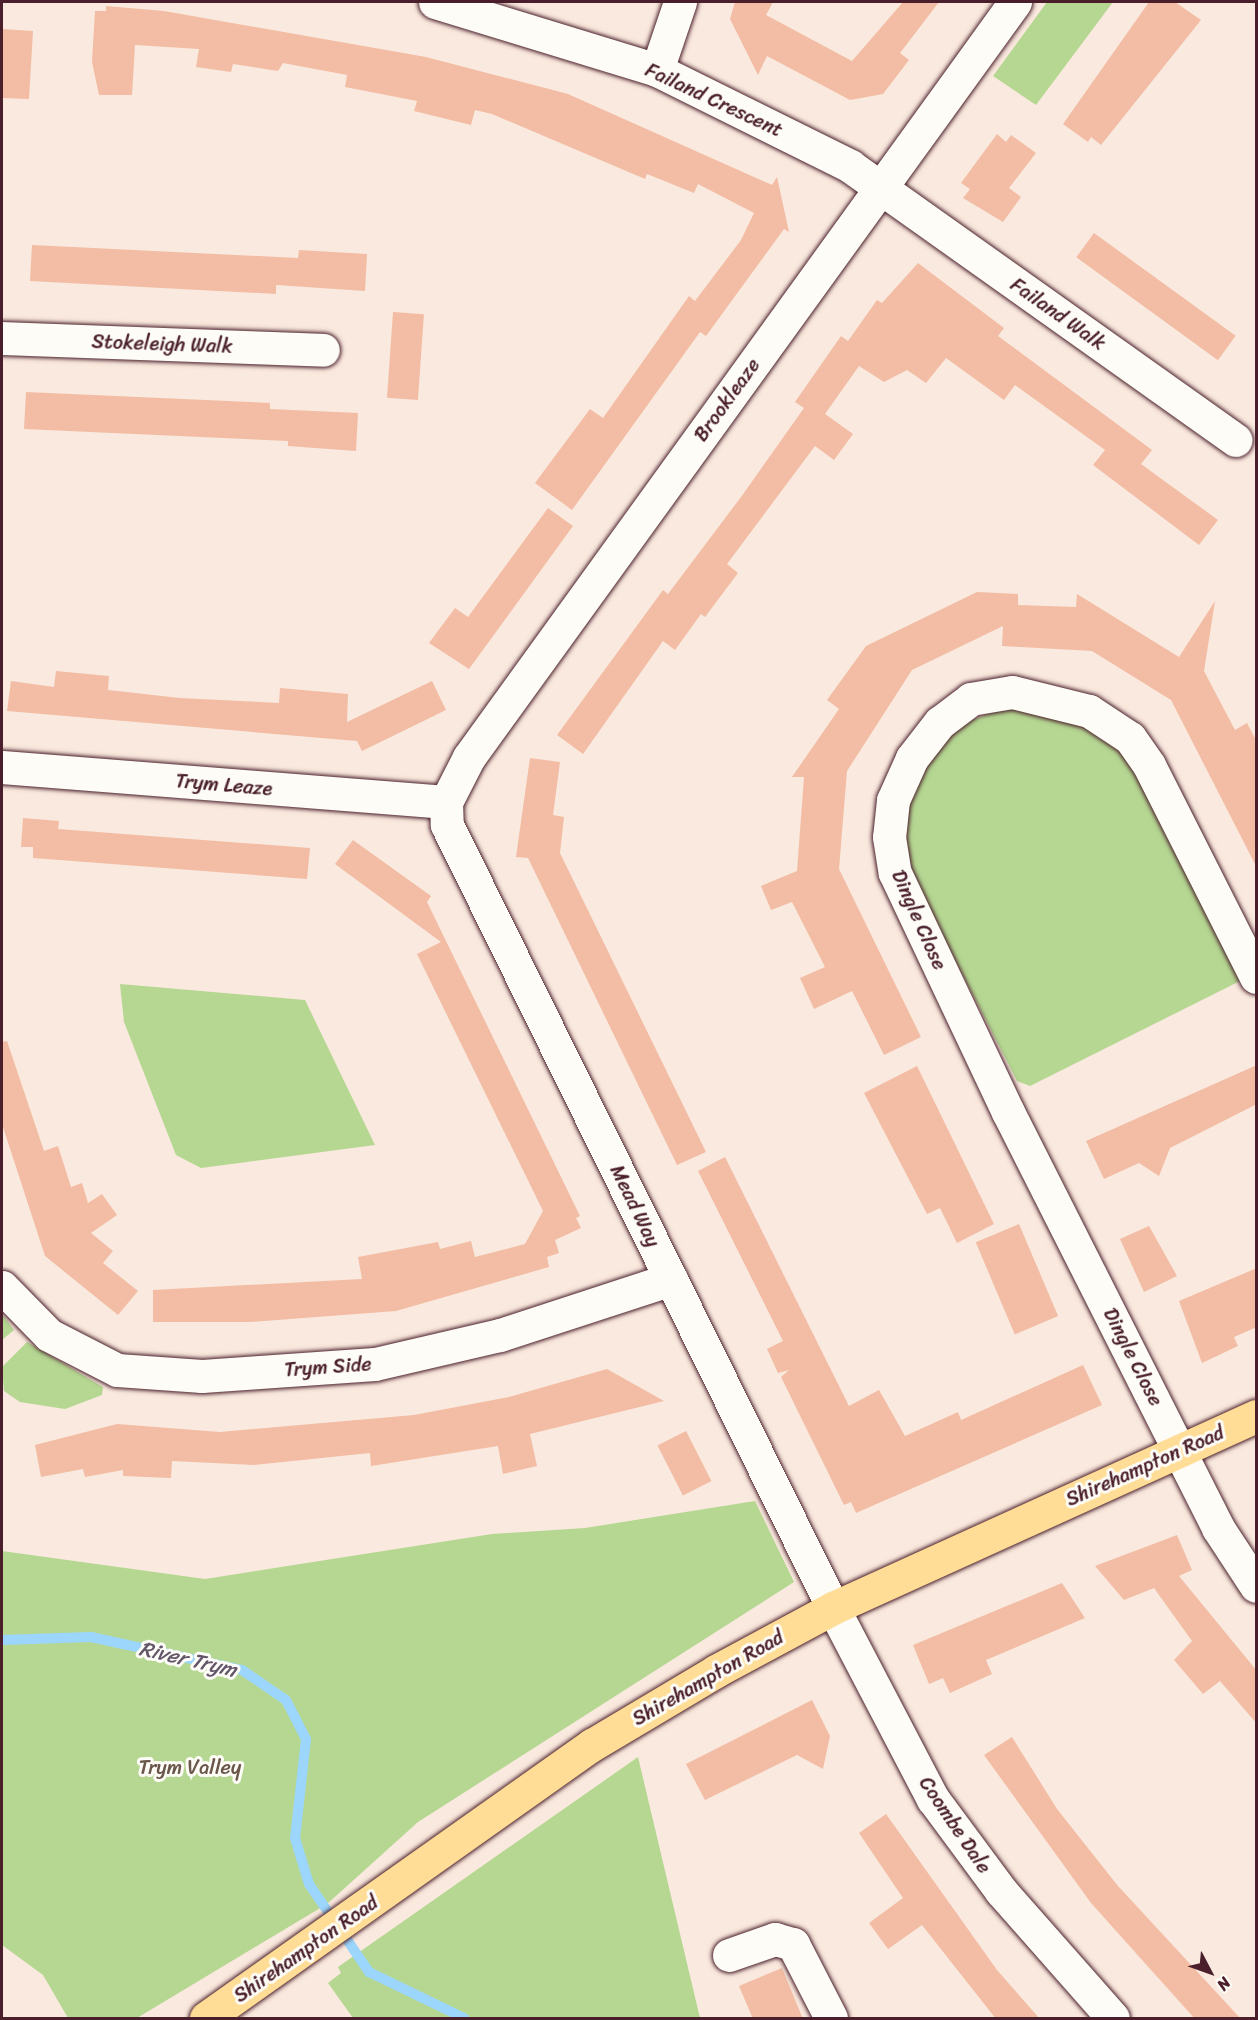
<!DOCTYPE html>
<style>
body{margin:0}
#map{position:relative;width:1258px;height:2020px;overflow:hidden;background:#fae9de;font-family:Sriracha,sans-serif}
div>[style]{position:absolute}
.green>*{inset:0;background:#b5d792}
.stream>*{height:10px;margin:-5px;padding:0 5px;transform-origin:5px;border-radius:5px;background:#9cd6fc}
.building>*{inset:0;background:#f2bda4;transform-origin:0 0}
.roads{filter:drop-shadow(0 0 2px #4a1f2b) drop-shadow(0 0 2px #4a1f2b)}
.minor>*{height:33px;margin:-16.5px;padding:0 16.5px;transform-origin:16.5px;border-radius:16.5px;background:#fdfcf7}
.major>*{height:33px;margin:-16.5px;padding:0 16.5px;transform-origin:16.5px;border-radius:16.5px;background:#ffdd96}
span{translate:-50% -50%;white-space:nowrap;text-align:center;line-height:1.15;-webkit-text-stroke:6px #fdfcf7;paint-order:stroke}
.street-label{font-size:20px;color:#4a1f2b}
.park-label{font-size:20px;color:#6a564a}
.water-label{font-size:21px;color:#63566a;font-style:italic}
.frame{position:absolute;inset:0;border:3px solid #4a1f2b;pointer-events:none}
.north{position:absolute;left:1180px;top:1942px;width:60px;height:60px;-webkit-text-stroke:4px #fdfcf7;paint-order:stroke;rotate:131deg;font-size:16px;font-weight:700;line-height:24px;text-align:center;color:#4a1f2b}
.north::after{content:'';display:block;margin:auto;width:21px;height:27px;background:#4a1f2b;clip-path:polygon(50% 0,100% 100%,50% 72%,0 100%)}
</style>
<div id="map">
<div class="green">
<i style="clip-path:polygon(1047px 2px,1113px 2px,1036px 105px,993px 76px)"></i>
<i style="clip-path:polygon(1007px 706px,1093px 723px,1129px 757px,1242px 980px,1030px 1086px,1017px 1081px,915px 882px,906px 843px,910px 802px,930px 758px,963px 724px)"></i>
<i style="clip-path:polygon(120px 984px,305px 1000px,375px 1145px,201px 1168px,176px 1155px,124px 1022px)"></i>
<i style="clip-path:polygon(2px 1314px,14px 1330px,2px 1340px)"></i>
<i style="clip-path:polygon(27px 1342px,103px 1387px,102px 1395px,65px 1409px,20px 1402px,4px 1391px,2px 1367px)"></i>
<i style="clip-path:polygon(755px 1501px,794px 1582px,418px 1822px,327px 1904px,137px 2018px,68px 2018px,43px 1975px,2px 1945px,2px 1551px,205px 1579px,492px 1534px,585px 1528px)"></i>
<i style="clip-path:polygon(638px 1757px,700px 2018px,353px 2018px,328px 1983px,341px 1973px,338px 1967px)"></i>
</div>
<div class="stream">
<i style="left:2px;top:1640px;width:89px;rotate:-1.9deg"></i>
<i style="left:91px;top:1637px;width:155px;rotate:12.3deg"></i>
<i style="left:242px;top:1670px;width:53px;rotate:34.3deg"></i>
<i style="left:286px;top:1700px;width:44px;rotate:62.9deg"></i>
<i style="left:306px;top:1739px;width:100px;rotate:96.3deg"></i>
<i style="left:295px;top:1838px;width:48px;rotate:73.1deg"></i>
<i style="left:309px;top:1884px;width:107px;rotate:55.7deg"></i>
<i style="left:369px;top:1972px;width:106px;rotate:25.8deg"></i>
</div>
<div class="building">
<i style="clip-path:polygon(735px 2px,773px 2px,766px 15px,852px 61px,903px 2px,939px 2px,900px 53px,909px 60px,883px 94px,850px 100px,767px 56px,758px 75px,730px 19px)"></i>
<i style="clip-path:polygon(1149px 2px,1175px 2px,1201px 20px,1101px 145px,1091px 137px,1088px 142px,1063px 124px)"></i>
<i style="clip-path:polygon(106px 6px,164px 11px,426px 57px,568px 94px,772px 185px,777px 177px,789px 232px,784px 229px,706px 336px,700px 332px,572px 510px,535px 483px,590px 409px,603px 418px,689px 296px,695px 301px,741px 240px,754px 213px,698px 184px,694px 193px,647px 174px,645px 179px,492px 114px,475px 110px,471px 125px,414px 111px,417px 101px,345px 87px,347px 75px,283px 63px,278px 71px,233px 64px,231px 72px,196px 67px,199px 49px,135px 45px,132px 95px,99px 95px,92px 62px,95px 11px,106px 11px)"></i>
<i style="clip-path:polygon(2px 29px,33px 31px,29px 99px,2px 98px)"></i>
<i style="clip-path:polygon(997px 134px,1006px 142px,1011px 135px,1036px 153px,1009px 188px,1021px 197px,1003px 222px,963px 198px,970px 189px,961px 183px)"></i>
<i style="left:1094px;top:233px;width:175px;height:30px;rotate:36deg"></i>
<i style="clip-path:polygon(32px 245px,298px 258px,299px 250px,367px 254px,365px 291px,276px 285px,276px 294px,30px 281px)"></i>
<i style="clip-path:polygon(918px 263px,1004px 328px,998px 336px,1152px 450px,1141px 464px,1218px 520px,1199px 545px,1093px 465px,1105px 450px,1015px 385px,1004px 400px,946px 358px,926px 383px,907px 370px,884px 382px,859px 366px,825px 414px,853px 434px,834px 460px,815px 446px,727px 564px,738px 573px,705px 617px,701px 614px,675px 650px,663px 641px,583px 754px,557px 735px,663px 590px,668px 594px,741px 497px,804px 408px,795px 402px,841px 336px,848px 341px,877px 300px,882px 303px)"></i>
<i style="left:393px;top:312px;width:31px;height:86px;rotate:4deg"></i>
<i style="clip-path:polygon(26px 392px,270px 403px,270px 409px,358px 413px,356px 451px,288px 446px,288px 441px,24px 429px)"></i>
<i style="clip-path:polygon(548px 508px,573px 526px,469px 669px,429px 643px,455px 608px,468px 617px)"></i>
<i style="clip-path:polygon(977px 592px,1018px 594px,1018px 605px,1076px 607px,1077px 594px,1179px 657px,1215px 601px,1204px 671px,1235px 730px,1247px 723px,1257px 742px,1257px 868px,1171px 700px,1092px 651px,1002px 646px,1003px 626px,912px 670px,847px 771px,839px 869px,921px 1037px,884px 1055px,852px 991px,814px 1009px,800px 978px,825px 967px,792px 902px,771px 910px,761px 886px,797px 871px,804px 777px,792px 777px,839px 709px,827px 700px,866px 646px)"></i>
<i style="clip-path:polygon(56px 671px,109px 676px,108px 690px,180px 698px,279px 703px,280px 688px,348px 694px,347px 722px,432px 681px,446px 710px,362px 751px,357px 741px,7px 711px,11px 681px,54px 687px)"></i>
<i style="clip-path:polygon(530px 758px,560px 762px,553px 815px,564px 817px,560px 853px,706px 1152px,677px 1165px,528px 858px,516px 857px)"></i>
<i style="clip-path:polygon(23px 818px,59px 821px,58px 829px,310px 848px,307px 879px,33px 858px,33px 847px,21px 847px)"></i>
<i style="clip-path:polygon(353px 840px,431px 896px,427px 902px,580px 1216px,576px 1218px,581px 1228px,555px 1240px,559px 1253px,547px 1257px,549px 1267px,396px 1311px,250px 1322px,153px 1322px,153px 1290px,362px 1279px,358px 1257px,438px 1242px,440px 1249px,471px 1241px,475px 1257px,525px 1244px,543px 1211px,417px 954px,441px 942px,335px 864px)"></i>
<i style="clip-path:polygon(7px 1041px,44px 1151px,58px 1146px,71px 1187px,82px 1183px,88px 1203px,102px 1194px,117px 1215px,91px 1233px,113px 1251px,103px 1263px,138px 1291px,118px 1315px,45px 1256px,2px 1124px,2px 1042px)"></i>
<i style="clip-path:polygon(1257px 1065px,1257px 1104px,1170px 1148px,1159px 1176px,1139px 1163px,1104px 1179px,1086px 1141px)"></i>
<i style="clip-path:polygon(917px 1066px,994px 1224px,957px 1243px,940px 1208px,927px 1214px,864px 1093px)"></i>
<i style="clip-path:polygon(725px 1157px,849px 1406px,879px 1390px,905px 1436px,958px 1412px,961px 1420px,1083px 1365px,1102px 1405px,856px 1513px,851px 1502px,844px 1505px,781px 1377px,789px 1370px,778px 1373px,767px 1349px,783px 1341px,698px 1171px)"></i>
<i style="left:1019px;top:1224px;width:100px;height:47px;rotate:67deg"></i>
<i style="clip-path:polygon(1149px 1226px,1177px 1276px,1144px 1292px,1120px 1239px)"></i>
<i style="clip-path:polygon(1257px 1268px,1257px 1327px,1234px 1337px,1238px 1346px,1202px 1363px,1179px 1301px)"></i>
<i style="clip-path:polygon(607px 1369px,664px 1401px,530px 1434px,537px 1466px,503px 1474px,498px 1446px,371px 1466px,370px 1453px,254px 1465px,172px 1461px,171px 1478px,123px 1476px,123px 1470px,85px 1477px,83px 1469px,41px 1477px,35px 1445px,117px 1424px,220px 1432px,414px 1415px,509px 1397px)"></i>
<i style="left:686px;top:1431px;width:56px;height:32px;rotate:63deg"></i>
<i style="clip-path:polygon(1177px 1535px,1192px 1570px,1179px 1576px,1257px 1671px,1257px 1724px,1220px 1681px,1203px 1694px,1174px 1660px,1192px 1641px,1154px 1588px,1124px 1600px,1095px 1566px)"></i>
<i style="clip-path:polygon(1062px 1583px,1085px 1618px,986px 1660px,992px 1674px,950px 1693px,943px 1678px,929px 1684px,913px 1645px)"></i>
<i style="clip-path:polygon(812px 1700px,830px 1736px,823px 1769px,797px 1755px,705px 1800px,686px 1764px)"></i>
<i style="clip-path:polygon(1012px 1737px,1057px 1809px,1118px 1886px,1241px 2019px,1195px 2019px,1091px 1903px,984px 1755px)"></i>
<i style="clip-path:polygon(886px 1814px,997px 1970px,1040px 2019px,996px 2019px,922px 1925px,888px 1949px,869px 1923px,903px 1898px,859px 1833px)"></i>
<i style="clip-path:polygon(782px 1968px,803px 2019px,753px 2019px,739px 1986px)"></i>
</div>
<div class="roads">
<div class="minor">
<i style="left:435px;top:2px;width:232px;rotate:17deg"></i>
<i style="left:657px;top:70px;width:216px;rotate:26.4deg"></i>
<i style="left:850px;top:166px;width:473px;rotate:35.4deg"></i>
<i style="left:1015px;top:2px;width:932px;rotate:125.87deg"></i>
<i style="left:469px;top:757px;width:51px;rotate:117.1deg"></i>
<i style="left:446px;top:802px;width:23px;rotate:88deg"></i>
<i style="left:447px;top:825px;width:873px;rotate:63.76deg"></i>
<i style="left:833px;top:1608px;width:216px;rotate:62.4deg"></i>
<i style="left:933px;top:1799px;width:114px;rotate:53.5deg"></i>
<i style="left:1001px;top:1891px;width:169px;rotate:48.6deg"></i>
<i style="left:657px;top:70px;width:72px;rotate:-71.3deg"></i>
<i style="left:2px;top:338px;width:321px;rotate:2.1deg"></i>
<i style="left:2px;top:767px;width:445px;rotate:4.5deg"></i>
<i style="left:1256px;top:977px;width:237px;rotate:-116.8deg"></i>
<i style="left:1149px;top:765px;width:33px;rotate:-125deg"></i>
<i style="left:1130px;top:738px;width:49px;rotate:-146.6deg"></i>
<i style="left:1089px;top:711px;width:79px;rotate:-166.1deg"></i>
<i style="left:1012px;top:692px;width:42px;rotate:170.3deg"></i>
<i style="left:971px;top:699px;width:39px;rotate:143deg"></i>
<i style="left:940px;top:722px;width:46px;rotate:127.9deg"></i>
<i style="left:912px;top:758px;width:46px;rotate:114.3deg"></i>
<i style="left:893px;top:800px;width:37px;rotate:96deg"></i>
<i style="left:889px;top:837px;width:36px;rotate:81deg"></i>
<i style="left:895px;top:873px;width:264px;rotate:64.7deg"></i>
<i style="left:1008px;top:1112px;width:466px;rotate:63.2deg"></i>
<i style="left:1218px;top:1528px;width:69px;rotate:56.8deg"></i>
<i style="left:2px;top:1287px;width:67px;rotate:45.6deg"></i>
<i style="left:49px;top:1335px;width:76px;rotate:27.2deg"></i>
<i style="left:117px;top:1370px;width:85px;rotate:4deg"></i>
<i style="left:202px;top:1376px;width:173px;rotate:-4deg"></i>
<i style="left:375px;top:1364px;width:128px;rotate:-13.1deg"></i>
<i style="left:500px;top:1335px;width:180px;rotate:-18.1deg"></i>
<i style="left:729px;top:1955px;width:49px;rotate:-19.2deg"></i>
<i style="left:775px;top:1939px;width:19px;rotate:16deg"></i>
<i style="left:793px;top:1944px;width:83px;rotate:62.8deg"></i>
</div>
<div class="major">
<i style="left:206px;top:2018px;width:473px;rotate:-35.3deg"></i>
<i style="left:592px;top:1745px;width:144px;rotate:-30.8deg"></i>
<i style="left:716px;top:1671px;width:133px;rotate:-28.3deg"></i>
<i style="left:833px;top:1608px;width:465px;rotate:-24.4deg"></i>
</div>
</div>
<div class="street-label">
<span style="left:714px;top:100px;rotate:25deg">Failand Crescent</span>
<span style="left:1058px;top:314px;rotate:35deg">Failand Walk</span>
<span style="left:162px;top:344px;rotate:2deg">Stokeleigh Walk</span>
<span style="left:727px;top:400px;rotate:-54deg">Brookleaze</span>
<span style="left:224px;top:785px;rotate:5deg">Trym Leaze</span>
<span style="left:919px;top:920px;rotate:66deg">Dingle Close</span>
<span style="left:635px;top:1206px;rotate:64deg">Mead Way</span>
<span style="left:1133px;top:1357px;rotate:63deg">Dingle Close</span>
<span style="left:328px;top:1367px;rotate:-4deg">Trym Side</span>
<span style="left:1145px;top:1466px;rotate:-24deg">Shirehampton Road</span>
<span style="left:708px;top:1678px;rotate:-30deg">Shirehampton Road</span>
<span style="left:955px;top:1825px;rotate:56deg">Coombe Dale</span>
<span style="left:306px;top:1949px;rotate:-35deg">Shirehampton Road</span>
</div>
<div class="park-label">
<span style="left:190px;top:1767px">Trym Valley</span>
</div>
<div class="water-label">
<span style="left:188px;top:1659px;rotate:13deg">River Trym</span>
</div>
<div class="frame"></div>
<div class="north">N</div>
</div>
